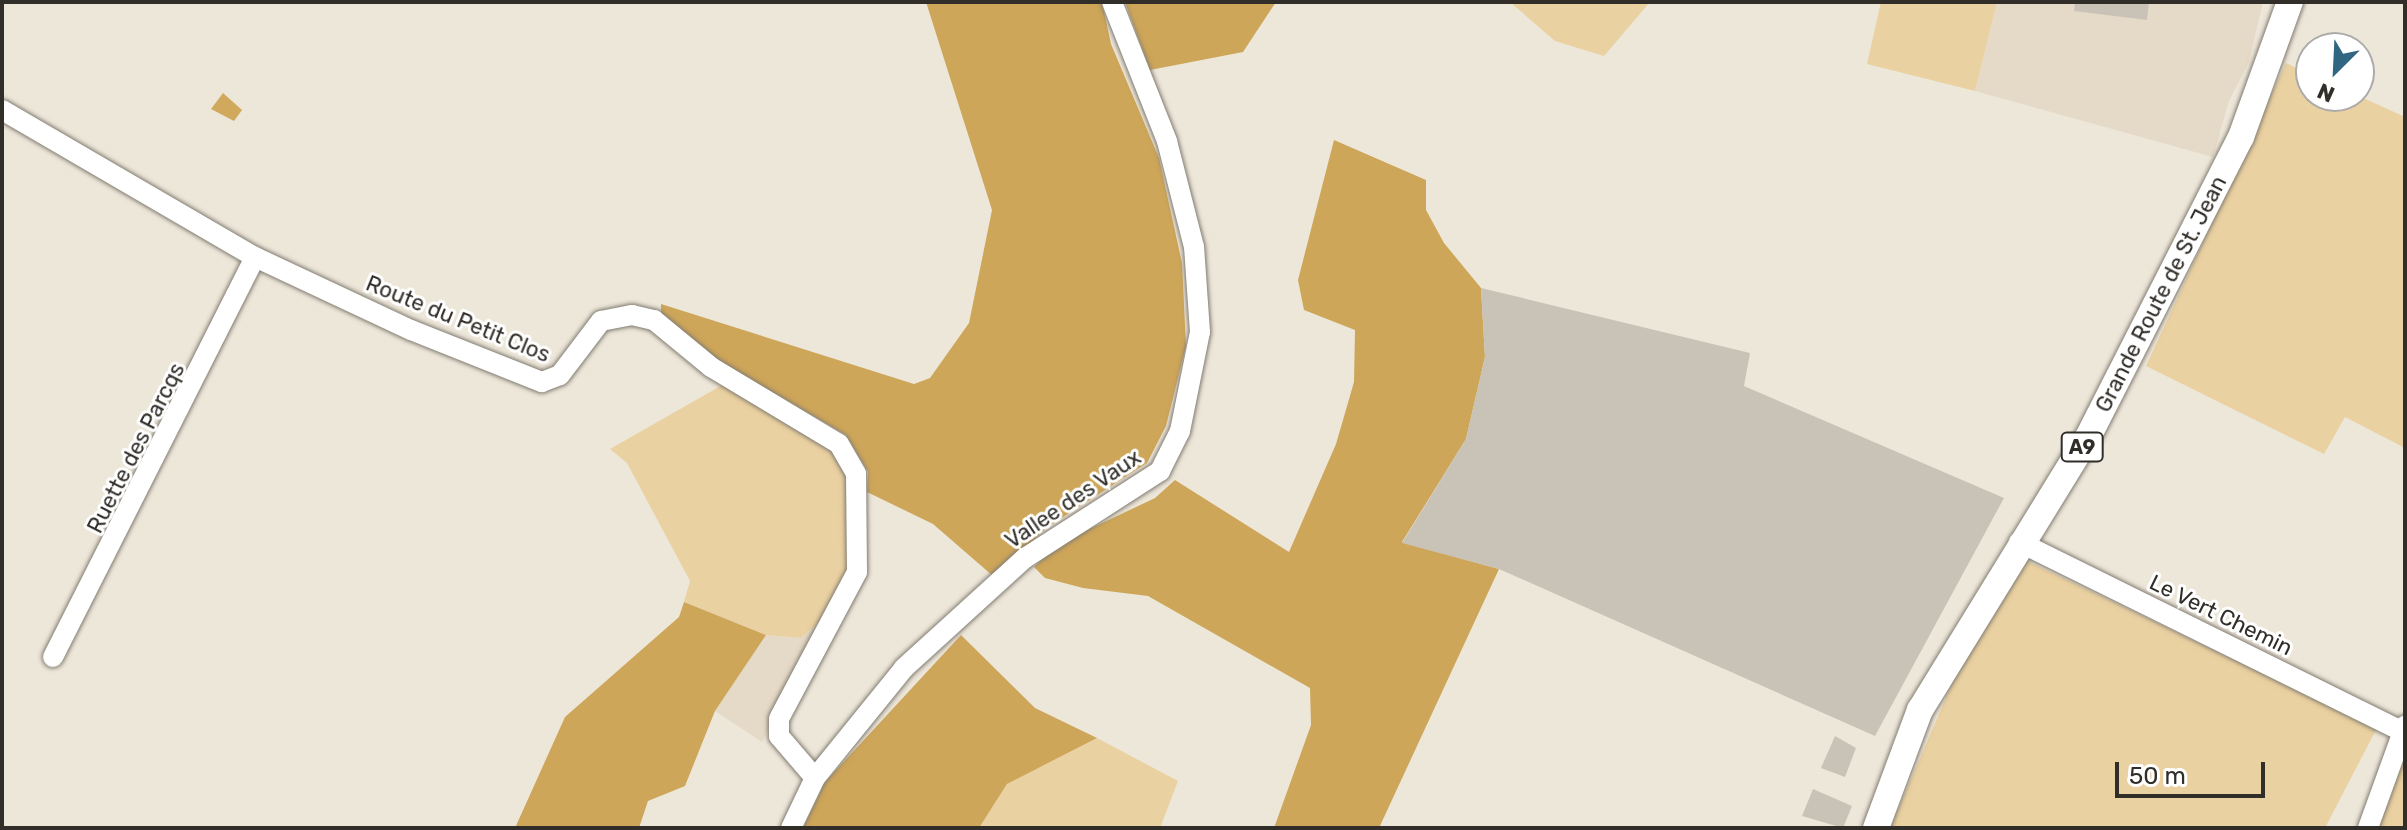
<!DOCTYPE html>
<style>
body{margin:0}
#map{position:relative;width:2407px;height:830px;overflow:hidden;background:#ede7da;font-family:Rubik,sans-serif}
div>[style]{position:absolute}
.built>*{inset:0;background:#e5dac7}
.green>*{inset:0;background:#ead1a1}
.forest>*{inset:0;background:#cea659}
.water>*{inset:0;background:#d1a95c}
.building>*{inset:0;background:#c9c3b7}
.roads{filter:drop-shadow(0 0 2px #827c71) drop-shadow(0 0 2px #827c71)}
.minor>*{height:20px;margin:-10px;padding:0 10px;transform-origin:10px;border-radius:10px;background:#fff}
.major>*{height:26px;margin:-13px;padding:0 13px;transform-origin:13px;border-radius:13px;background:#fff}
span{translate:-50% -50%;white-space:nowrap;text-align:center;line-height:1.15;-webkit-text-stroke:6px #fff;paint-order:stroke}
.shield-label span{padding:2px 6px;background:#fff;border:2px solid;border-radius:6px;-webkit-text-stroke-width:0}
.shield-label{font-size:20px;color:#312e2a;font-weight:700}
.street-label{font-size:22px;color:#312e2a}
.frame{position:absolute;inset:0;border:4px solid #312e2a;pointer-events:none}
.north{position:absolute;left:2295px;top:32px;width:80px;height:80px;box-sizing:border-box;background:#fff;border:2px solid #adabaa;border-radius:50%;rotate:204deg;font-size:22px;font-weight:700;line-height:32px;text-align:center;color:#312e2a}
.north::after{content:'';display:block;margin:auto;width:28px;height:36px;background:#306681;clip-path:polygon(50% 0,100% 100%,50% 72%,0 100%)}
.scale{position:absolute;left:2115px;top:762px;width:150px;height:36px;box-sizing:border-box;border:4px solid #312e2a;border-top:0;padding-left:10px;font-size:24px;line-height:28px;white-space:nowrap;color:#312e2a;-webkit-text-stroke:6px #fff;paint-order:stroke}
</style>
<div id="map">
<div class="built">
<i style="clip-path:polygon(1997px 2px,2263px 2px,2249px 62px,2229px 101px,2213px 157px,1975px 91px)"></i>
<i style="clip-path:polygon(826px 616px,762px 742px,715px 711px,766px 635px,801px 638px)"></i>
</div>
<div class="green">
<i style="clip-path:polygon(1510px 2px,1650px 2px,1604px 56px,1555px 41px)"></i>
<i style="clip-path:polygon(1881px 2px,1997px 2px,1975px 91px,1867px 64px)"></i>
<i style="clip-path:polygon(2286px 63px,2311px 75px,2311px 96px,2359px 96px,2405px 117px,2405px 448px,2345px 417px,2324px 454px,2146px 366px)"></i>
<i style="clip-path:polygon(724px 384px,835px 449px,848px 473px,849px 571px,826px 616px,801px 638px,766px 635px,684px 602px,690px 581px,627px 463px,610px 449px)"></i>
<i style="clip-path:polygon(2025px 560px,2377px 728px,2325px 828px,1890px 828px,1963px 658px)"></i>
<i style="clip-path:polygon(1097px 738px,1178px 781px,1160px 828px,979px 828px,1007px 784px)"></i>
<i style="clip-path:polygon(2405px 750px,2405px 828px,2377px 828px)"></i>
</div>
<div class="forest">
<i style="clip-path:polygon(926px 2px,1102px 2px,1111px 44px,1159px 158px,1182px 263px,1186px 346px,1166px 426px,1147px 463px,1049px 526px,993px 576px,933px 524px,867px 492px,868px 472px,846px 435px,719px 361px,661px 316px,661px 304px,914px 384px,930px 378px,969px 323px,992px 210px)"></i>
<i style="clip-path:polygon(1125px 2px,1276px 2px,1243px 52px,1150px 70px)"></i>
<i style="clip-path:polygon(1334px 140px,1426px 180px,1426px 210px,1444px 243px,1481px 288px,1485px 357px,1466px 439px,1402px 542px,1499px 569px,1379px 828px,1274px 828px,1311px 725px,1310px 688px,1148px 596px,1083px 588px,1045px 578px,1034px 567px,1060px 543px,1155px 498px,1175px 480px,1289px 552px,1336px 444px,1354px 382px,1355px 330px,1304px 310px,1298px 280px)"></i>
<i style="clip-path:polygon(684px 602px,766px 635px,715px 711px,685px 786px,648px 801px,639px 828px,515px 828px,565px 717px,679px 617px)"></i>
<i style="clip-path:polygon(961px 635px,1035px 708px,1097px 738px,1007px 784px,979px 828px,803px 828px,825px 782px)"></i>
</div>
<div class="water">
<i style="clip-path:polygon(223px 93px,242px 110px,234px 121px,211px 109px)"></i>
</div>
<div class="building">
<i style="clip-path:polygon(2075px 2px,2149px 2px,2147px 20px,2074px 11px)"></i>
<i style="clip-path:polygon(1481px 288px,1750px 353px,1744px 386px,2004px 498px,1875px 736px,1499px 569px,1402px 543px,1466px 439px,1485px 357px)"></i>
<i style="clip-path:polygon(1835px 736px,1856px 748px,1845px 777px,1821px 768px)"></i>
<i style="clip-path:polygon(1813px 789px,1852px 806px,1843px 828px,1802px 816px)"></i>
</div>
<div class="roads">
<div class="minor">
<i style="left:2px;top:110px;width:293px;rotate:30.2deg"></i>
<i style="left:255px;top:257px;width:172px;rotate:25.1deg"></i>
<i style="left:411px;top:330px;width:141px;rotate:21.7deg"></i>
<i style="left:542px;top:382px;width:19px;rotate:-21deg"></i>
<i style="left:560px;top:375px;width:68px;rotate:-52.8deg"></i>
<i style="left:601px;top:321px;width:32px;rotate:-11deg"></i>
<i style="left:632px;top:315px;width:23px;rotate:13deg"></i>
<i style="left:654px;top:320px;width:74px;rotate:39.5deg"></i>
<i style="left:711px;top:367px;width:149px;rotate:31deg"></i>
<i style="left:839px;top:444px;width:34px;rotate:60deg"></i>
<i style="left:856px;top:474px;width:98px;rotate:89.4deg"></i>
<i style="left:857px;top:572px;width:166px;rotate:118deg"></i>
<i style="left:779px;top:719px;width:17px;rotate:90deg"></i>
<i style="left:779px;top:736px;width:55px;rotate:49.4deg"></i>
<i style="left:2019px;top:542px;width:427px;rotate:26.3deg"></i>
<i style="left:53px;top:657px;width:448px;rotate:-63.2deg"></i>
<i style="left:791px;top:828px;width:55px;rotate:-64.4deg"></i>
<i style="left:815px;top:778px;width:141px;rotate:-51deg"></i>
<i style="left:904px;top:668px;width:164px;rotate:-42.3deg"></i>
<i style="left:1025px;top:558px;width:161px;rotate:-32.8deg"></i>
<i style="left:1160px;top:471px;width:45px;rotate:-63.4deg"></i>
<i style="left:1180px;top:431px;width:101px;rotate:-78.6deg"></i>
<i style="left:1200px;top:332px;width:85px;rotate:-94deg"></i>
<i style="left:1194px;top:247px;width:109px;rotate:-104.3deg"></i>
<i style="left:1167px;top:141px;width:149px;rotate:-111.6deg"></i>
<i style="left:2368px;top:828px;width:109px;rotate:-70.1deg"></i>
</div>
<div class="major">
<i style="left:1876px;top:828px;width:126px;rotate:-69.6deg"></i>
<i style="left:1920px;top:710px;width:318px;rotate:-58.4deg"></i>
<i style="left:2087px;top:439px;width:339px;rotate:-63deg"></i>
<i style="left:2241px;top:137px;width:144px;rotate:-70.1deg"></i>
</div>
</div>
<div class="shield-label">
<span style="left:2082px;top:447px">A9</span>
</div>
<div class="street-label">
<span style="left:2161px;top:294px;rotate:-63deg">Grande Route de St. Jean</span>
<span style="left:458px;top:319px;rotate:22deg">Route du Petit Clos</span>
<span style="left:136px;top:448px;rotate:-63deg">Ruette des Parcqs</span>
<span style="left:1073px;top:499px;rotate:-34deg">Vallee des Vaux</span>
<span style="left:2221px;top:615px;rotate:26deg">Le Vert Chemin</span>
</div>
<div class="frame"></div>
<div class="north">N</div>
<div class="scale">50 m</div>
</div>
